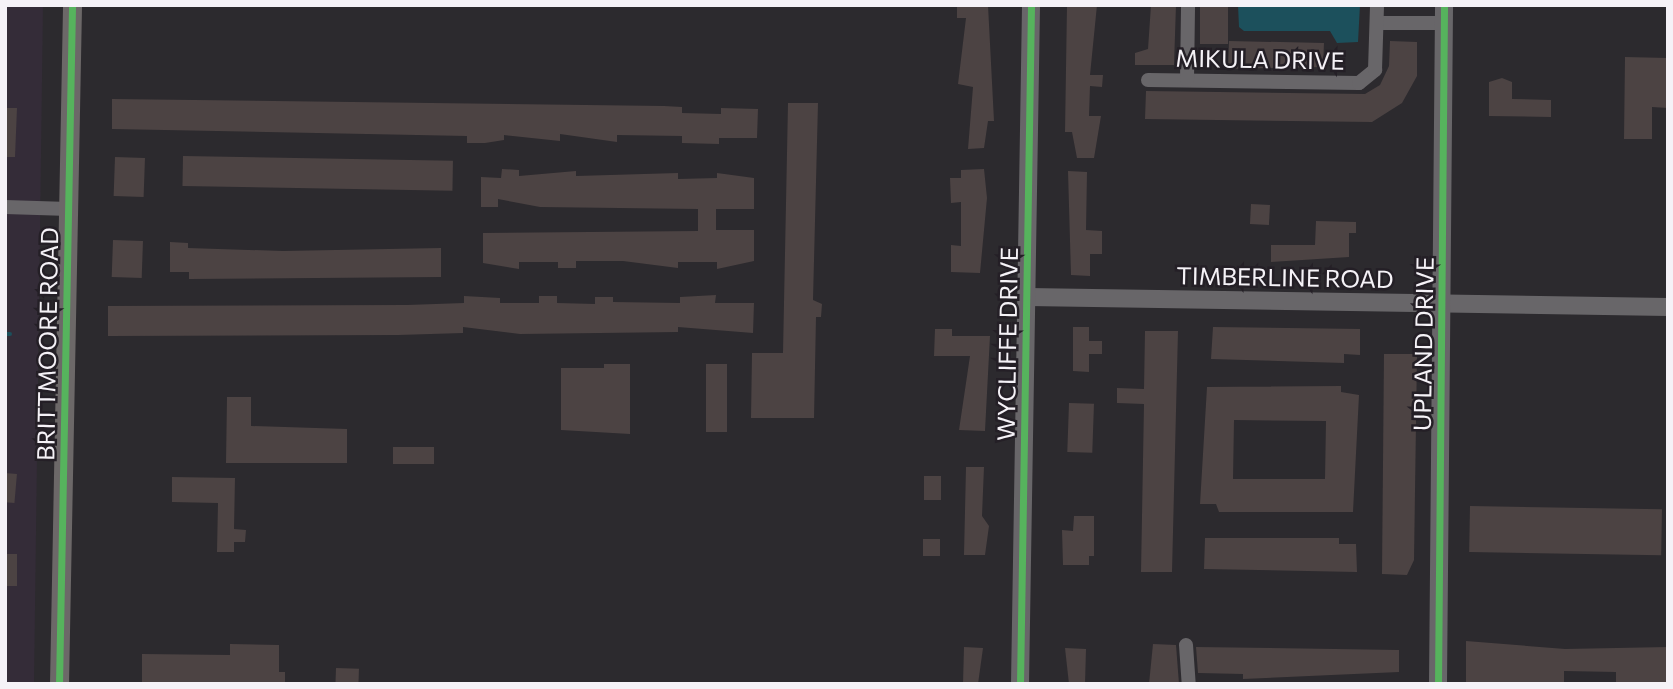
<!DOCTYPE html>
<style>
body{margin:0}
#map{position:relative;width:1673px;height:689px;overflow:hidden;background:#2c2a2e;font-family:Commissioner,sans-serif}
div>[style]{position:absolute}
.built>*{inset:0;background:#342c38}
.water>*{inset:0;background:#1c505c}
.stream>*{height:4.5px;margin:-2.25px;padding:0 2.25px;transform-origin:2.25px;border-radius:2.25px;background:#1c505c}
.building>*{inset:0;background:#4c4343;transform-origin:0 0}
.minor>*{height:14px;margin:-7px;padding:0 7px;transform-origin:7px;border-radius:7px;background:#686669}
.tertiary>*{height:18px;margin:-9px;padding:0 9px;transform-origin:9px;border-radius:9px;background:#686669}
.secondary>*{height:19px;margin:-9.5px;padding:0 9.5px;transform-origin:9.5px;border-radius:9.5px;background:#6c6868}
.cycleway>*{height:7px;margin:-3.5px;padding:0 3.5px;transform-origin:3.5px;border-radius:3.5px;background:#56b35d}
span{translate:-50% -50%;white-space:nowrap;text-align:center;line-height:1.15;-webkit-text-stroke:5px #241f26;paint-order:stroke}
.street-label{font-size:24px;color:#f5f2f7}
.frame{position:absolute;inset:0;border:7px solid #f5f2f7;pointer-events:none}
</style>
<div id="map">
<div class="built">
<i style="clip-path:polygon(5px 5px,43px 5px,34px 684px,5px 684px)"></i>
</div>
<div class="water">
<i style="clip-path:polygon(1238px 5px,1360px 5px,1358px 42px,1337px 43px,1330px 31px,1244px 31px,1239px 27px)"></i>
</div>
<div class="stream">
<i style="left:5px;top:334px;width:5px"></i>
</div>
<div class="building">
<i style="clip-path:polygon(957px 5px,988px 5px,994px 121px,988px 121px,984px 148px,968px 149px,973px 87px,958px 84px,966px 18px,957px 18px)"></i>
<i style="clip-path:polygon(1067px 5px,1097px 5px,1090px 75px,1103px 75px,1102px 87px,1090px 86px,1089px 116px,1101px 116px,1094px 158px,1077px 158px,1072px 132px,1065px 132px)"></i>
<i style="clip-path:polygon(1151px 5px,1176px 5px,1174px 65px,1135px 65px,1135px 53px,1148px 49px)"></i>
<i style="left:1200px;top:5px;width:28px;height:39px"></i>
<i style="clip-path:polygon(1229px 41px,1324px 43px,1323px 67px,1228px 69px)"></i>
<i style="clip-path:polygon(1390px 41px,1417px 42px,1417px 76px,1402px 103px,1372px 122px,1145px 119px,1146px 91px,1365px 94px,1380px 85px,1389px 66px)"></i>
<i style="clip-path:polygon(1625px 57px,1668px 58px,1668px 108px,1652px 107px,1652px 139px,1624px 139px)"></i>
<i style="clip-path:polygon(1502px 78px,1512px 82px,1512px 99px,1551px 100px,1551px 117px,1489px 116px,1489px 82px)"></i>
<i style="clip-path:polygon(112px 99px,664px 106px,682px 107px,682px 113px,721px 114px,721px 108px,758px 109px,757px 138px,719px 138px,719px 144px,682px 143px,682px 136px,617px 135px,617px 142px,560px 134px,560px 141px,504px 135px,504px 140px,485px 143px,467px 143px,467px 136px,112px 129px)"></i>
<i style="clip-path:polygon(788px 103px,818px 103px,813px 300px,822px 304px,821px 317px,816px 317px,814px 418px,751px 418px,752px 353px,783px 353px)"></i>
<i style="clip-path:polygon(5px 108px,17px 108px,15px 157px,5px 157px)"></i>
<i style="left:183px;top:156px;width:270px;height:30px;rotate:1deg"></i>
<i style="left:115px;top:157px;width:30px;height:39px;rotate:2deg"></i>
<i style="clip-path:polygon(502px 169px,519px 170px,519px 176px,576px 171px,576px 176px,678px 173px,678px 179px,717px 178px,717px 173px,754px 178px,754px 209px,716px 209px,716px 230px,754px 230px,754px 261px,717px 269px,717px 262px,678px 262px,678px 268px,623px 261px,576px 261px,576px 268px,558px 268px,558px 262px,519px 262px,519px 269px,483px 263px,483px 233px,698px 231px,698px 209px,540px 207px,498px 199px,498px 207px,481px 207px,481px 177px,501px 178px)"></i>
<i style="clip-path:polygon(984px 169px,987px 198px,980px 273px,951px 272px,951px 245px,961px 246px,961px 202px,951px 203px,950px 178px,961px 178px,961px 170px)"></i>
<i style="clip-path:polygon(1068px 171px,1087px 172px,1086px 230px,1102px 231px,1102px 254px,1090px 254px,1090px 276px,1071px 275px)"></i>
<i style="left:1251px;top:204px;width:19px;height:20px;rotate:3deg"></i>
<i style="clip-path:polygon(1316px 221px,1356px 222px,1356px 233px,1349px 233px,1349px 257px,1271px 262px,1271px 245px,1315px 245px)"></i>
<i style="left:113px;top:240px;width:30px;height:37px;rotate:2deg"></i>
<i style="clip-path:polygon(170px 242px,188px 243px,188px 248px,283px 251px,441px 248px,441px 277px,189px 279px,189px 272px,170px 272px)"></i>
<i style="clip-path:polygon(716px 295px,715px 303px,754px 303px,753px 333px,678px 327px,678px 332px,520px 334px,463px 327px,463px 333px,398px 335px,108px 336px,108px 306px,407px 305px,464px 303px,464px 296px,500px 298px,500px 303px,539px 303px,539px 296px,557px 296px,557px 303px,595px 304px,595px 297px,613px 297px,613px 302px,680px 303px,680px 297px)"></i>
<i style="clip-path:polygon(1073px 327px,1089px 327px,1089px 341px,1102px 341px,1102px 354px,1089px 354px,1089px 372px,1073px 371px)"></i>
<i style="clip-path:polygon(1213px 327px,1360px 329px,1360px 355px,1344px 354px,1344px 363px,1211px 359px)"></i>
<i style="clip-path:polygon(935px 329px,952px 329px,952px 336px,990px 336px,985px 431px,959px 430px,970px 356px,934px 356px)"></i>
<i style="clip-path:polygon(1145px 331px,1178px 331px,1172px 572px,1141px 572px,1144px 404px,1117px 403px,1117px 388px,1144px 389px)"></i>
<i style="clip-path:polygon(1384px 354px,1417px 354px,1414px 560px,1407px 575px,1382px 574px)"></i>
<i style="clip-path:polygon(604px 364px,630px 364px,630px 434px,561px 430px,561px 368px,604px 368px)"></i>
<i style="left:706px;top:364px;width:21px;height:68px"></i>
<i style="clip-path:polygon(evenodd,1341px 386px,1341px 392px,1359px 395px,1353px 512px,1219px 512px,1216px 504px,1200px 504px,1207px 387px,1341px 386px,1234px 420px,1326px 421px,1325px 479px,1233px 479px,1234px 420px)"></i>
<i style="clip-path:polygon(227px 397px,251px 397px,251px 426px,347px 429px,347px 463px,226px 463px)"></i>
<i style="left:1069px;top:403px;width:25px;height:49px;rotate:2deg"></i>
<i style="left:393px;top:447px;width:41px;height:17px"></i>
<i style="clip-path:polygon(966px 467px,984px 467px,982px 516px,989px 526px,985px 555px,964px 555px)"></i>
<i style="left:5px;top:473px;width:12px;height:29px;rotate:5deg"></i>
<i style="left:924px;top:476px;width:17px;height:24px"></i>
<i style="clip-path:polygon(172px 477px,235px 478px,234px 529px,246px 530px,245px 542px,234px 542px,234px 552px,217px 552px,218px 503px,172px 502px)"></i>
<i style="left:1470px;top:506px;width:192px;height:46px;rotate:1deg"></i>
<i style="clip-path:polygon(1074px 516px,1094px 516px,1094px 556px,1089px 556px,1089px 565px,1063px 565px,1062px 530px,1073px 531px)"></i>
<i style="clip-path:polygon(1205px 538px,1339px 538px,1339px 544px,1356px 544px,1357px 572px,1204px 569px)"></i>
<i style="left:923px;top:539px;width:17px;height:17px"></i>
<i style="left:5px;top:554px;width:12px;height:32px"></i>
<i style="clip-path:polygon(1466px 641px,1565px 649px,1668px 647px,1668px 684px,1616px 684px,1616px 672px,1564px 671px,1564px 684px,1466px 684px)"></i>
<i style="clip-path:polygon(230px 644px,279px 645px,279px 672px,285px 672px,285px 684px,142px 684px,142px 654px,230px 655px)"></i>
<i style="clip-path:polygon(1153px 644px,1176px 645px,1179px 684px,1149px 684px)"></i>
<i style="clip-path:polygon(964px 647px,983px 648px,978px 684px,963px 684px)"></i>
<i style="clip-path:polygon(1196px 647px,1399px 650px,1399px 672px,1243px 679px,1243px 674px,1198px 673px)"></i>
<i style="clip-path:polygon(1065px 648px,1086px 649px,1085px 684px,1069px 684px)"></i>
<i style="left:336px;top:668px;width:23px;height:16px;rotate:2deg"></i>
</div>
<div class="minor">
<i style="left:1377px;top:23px;width:67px"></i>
<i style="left:1148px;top:80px;width:211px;rotate:0.8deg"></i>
<i style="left:1359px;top:83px;width:21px;rotate:-39deg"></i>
<i style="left:1375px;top:70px;width:65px;rotate:-88.2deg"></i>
<i style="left:1187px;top:80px;width:75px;rotate:-89.2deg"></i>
<i style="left:5px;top:207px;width:64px;rotate:1.8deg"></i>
<i style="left:1186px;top:645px;width:39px;rotate:86deg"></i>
</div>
<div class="tertiary">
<i style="left:1028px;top:297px;width:640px;rotate:0.9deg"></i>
<i style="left:1020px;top:684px;width:679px;rotate:-89.07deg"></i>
<i style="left:1438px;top:684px;width:679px;rotate:-89.49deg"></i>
</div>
<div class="secondary">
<i style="left:59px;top:684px;width:679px;rotate:-88.9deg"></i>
</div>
<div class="cycleway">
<i style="left:59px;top:684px;width:679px;rotate:-88.9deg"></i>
<i style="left:1020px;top:684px;width:679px;rotate:-89.07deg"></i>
<i style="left:1438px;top:684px;width:679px;rotate:-89.49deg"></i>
</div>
<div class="street-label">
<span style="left:1260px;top:59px;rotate:1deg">MIKULA DRIVE</span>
<span style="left:1285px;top:277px;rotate:1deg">TIMBERLINE ROAD</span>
<span style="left:47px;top:344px;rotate:-89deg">BRITTMOORE ROAD</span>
<span style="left:1007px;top:344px;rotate:-89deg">WYCLIFFE DRIVE</span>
<span style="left:1423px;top:344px;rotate:-89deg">UPLAND DRIVE</span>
</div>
<div class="frame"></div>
</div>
